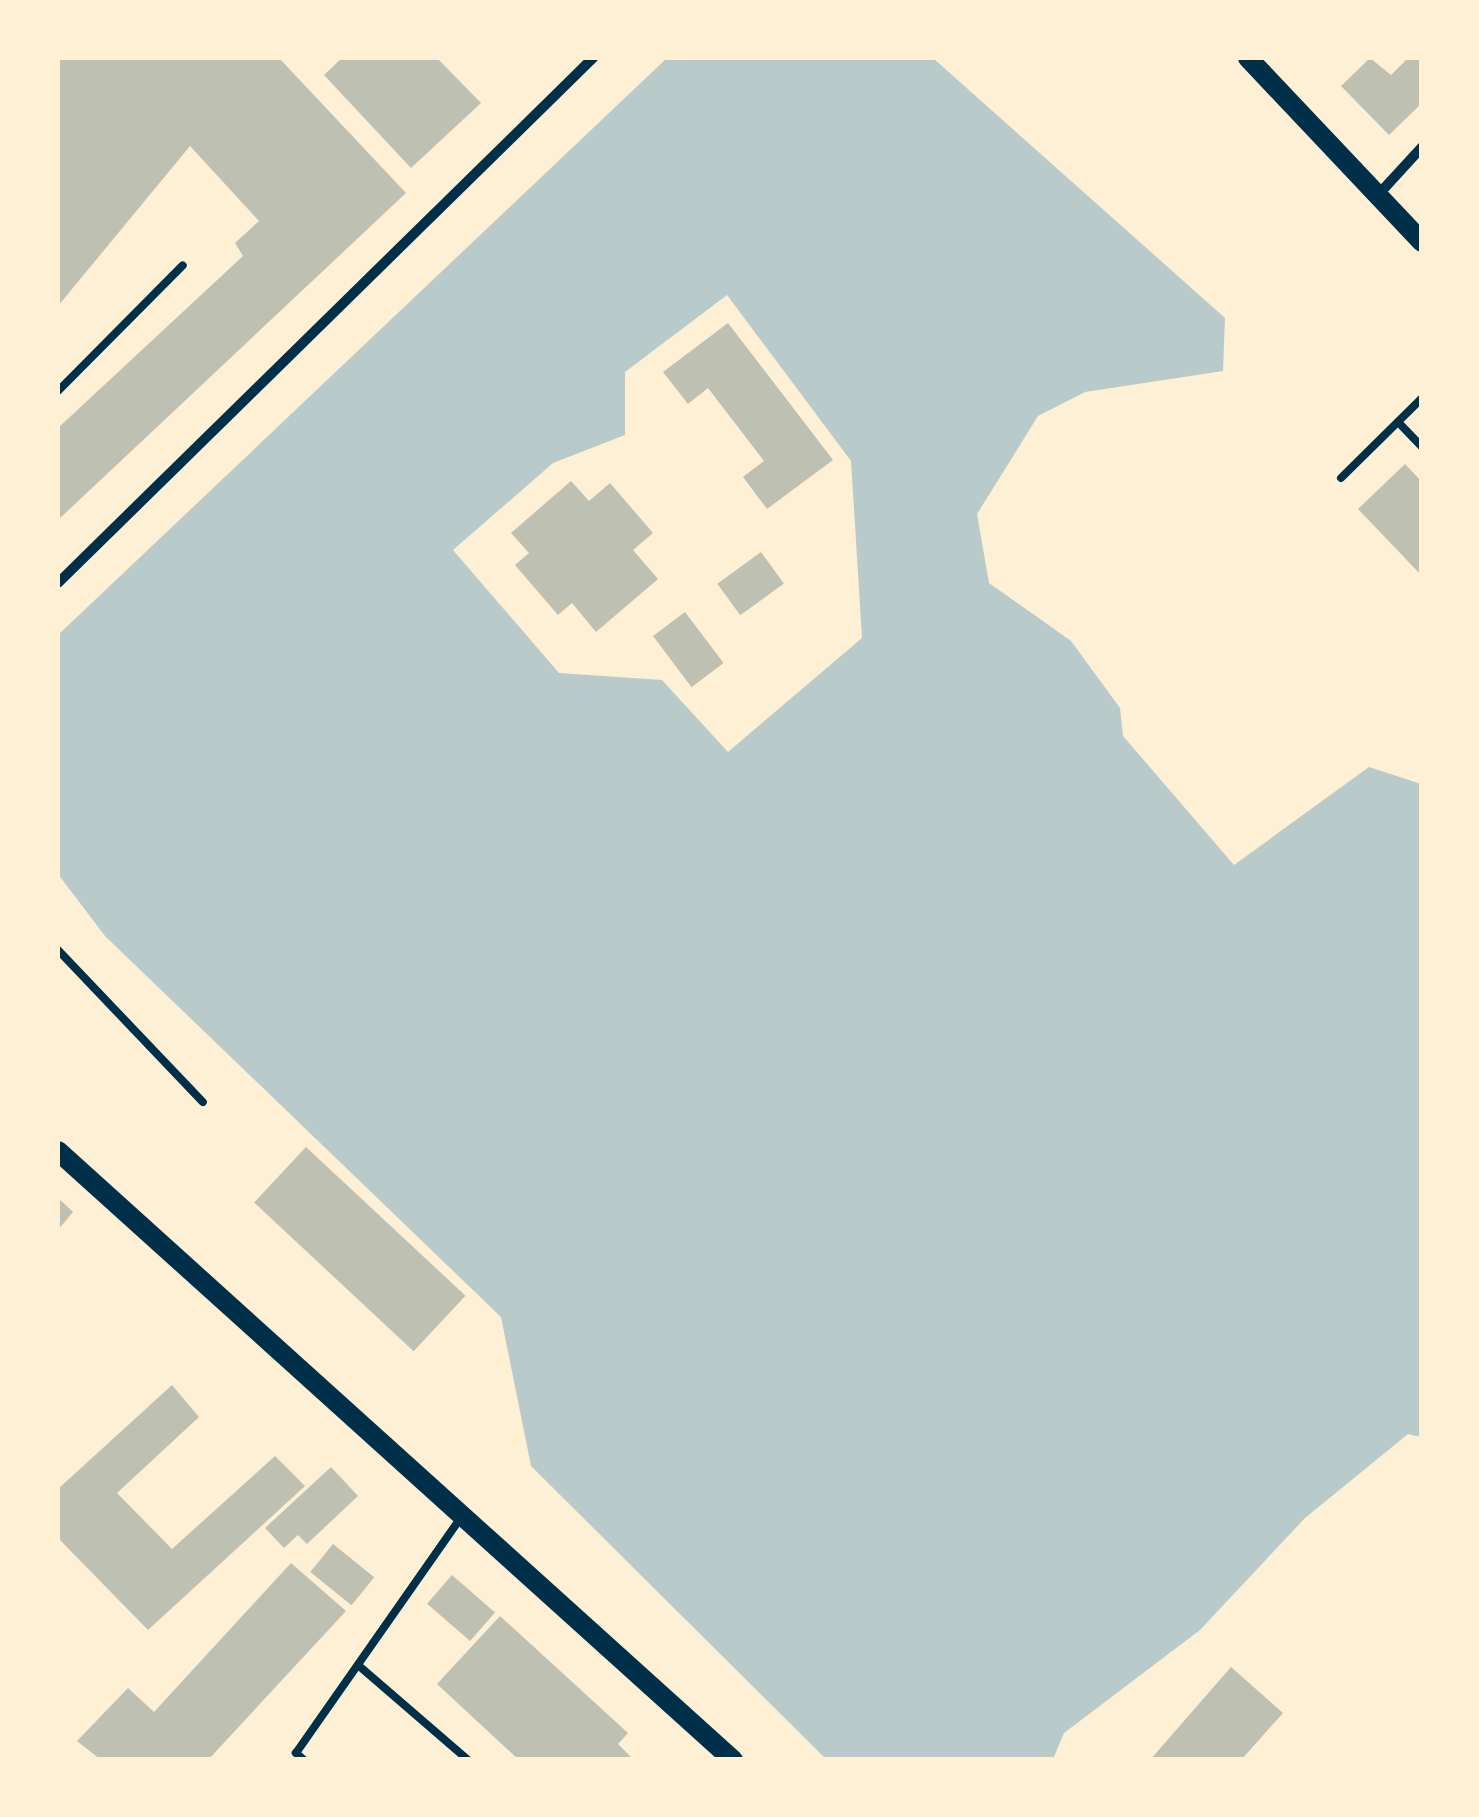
<!DOCTYPE html>
<style>
body{margin:0}
#map{position:relative;width:1479px;height:1817px;overflow:hidden;background:#fdf0d5;font-family:"IBM Plex Serif",serif}
div>[style]{position:absolute}
.green>*{inset:0;background:#b9caca}
.building>*{inset:0;background:#bec0b2;transform-origin:0 0}
.service>*{height:8px;margin:-4px;padding:0 4px;transform-origin:4px;border-radius:4px;background:#003049}
.minor>*{height:10px;margin:-5px;padding:0 5px;transform-origin:5px;border-radius:5px;background:#003049}
.secondary>*{height:20px;margin:-10px;padding:0 10px;transform-origin:10px;border-radius:10px;background:#003049}
span{translate:-50% -50%;white-space:nowrap;text-align:center;line-height:1.15;-webkit-text-stroke:8px #fdf0d5;paint-order:stroke}
.frame{position:absolute;inset:0;border:60px solid #fdf0d5;pointer-events:none}
</style>
<div id="map">
<div class="green">
<i style="clip-path:polygon(evenodd,667px 58px,933px 58px,1225px 318px,1223px 371px,1085px 392px,1038px 416px,977px 514px,989px 583px,1071px 641px,1120px 708px,1123px 736px,1234px 865px,1369px 767px,1421px 784px,1421px 1437px,1408px 1434px,1305px 1518px,1200px 1630px,1064px 1733px,1053px 1759px,826px 1759px,531px 1466px,501px 1317px,105px 936px,58px 874px,58px 635px,667px 58px,727px 295px,851px 461px,862px 638px,728px 752px,662px 680px,559px 673px,453px 550px,553px 463px,625px 435px,625px 372px,727px 295px)"></i>
</div>
<div class="building">
<i style="clip-path:polygon(58px 58px,279px 58px,406px 193px,58px 520px,58px 428px,243px 256px,235px 243px,259px 221px,190px 146px,58px 306px)"></i>
<i style="clip-path:polygon(342px 58px,437px 58px,481px 103px,411px 168px,324px 75px)"></i>
<i style="clip-path:polygon(1370px 58px,1391px 75px,1408px 58px,1422px 58px,1422px 103px,1389px 135px,1341px 86px)"></i>
<i style="clip-path:polygon(728px 323px,833px 460px,767px 509px,743px 477px,764px 461px,708px 388px,688px 404px,663px 372px)"></i>
<i style="clip-path:polygon(1405px 464px,1422px 482px,1422px 576px,1358px 509px)"></i>
<i style="clip-path:polygon(571px 481px,589px 501px,610px 483px,653px 533px,633px 550px,658px 579px,596px 632px,572px 603px,558px 615px,515px 565px,529px 553px,511px 533px)"></i>
<i style="left:761px;top:552px;width:39px;height:54px;rotate:54deg"></i>
<i style="left:685px;top:612px;width:64px;height:40px;rotate:53deg"></i>
<i style="left:306px;top:1147px;width:218px;height:76px;rotate:43deg"></i>
<i style="clip-path:polygon(58px 1198px,73px 1212px,58px 1230px)"></i>
<i style="clip-path:polygon(172px 1385px,199px 1417px,117px 1493px,172px 1549px,275px 1456px,305px 1486px,148px 1630px,58px 1538px,58px 1489px)"></i>
<i style="clip-path:polygon(331px 1467px,358px 1496px,307px 1544px,298px 1535px,284px 1548px,265px 1528px)"></i>
<i style="left:333px;top:1544px;width:53px;height:36px;rotate:39deg"></i>
<i style="clip-path:polygon(291px 1563px,346px 1611px,208px 1760px,101px 1760px,77px 1741px,128px 1688px,154px 1712px)"></i>
<i style="left:452px;top:1575px;width:57px;height:38px;rotate:41deg"></i>
<i style="clip-path:polygon(500px 1616px,628px 1733px,618px 1744px,634px 1760px,519px 1760px,437px 1684px)"></i>
<i style="clip-path:polygon(1231px 1667px,1283px 1713px,1241px 1760px,1150px 1760px)"></i>
</div>
<div class="service">
<i style="left:58px;top:391px;width:177px;rotate:-45.2deg"></i>
<i style="left:1398px;top:422px;width:35px;rotate:46deg"></i>
<i style="left:1341px;top:478px;width:114px;rotate:-44.6deg"></i>
<i style="left:58px;top:950px;width:210px;rotate:46.4deg"></i>
<i style="left:358px;top:1665px;width:145px;rotate:40.8deg"></i>
<i style="left:304px;top:1760px;width:11px;rotate:-139deg"></i>
<i style="left:296px;top:1753px;width:286px;rotate:-55deg"></i>
</div>
<div class="minor">
<i style="left:1378px;top:195px;width:65px;rotate:-47.5deg"></i>
<i style="left:58px;top:583px;width:750px;rotate:-44.46deg"></i>
</div>
<div class="secondary">
<i style="left:1248px;top:58px;width:253px;rotate:46.6deg"></i>
<i style="left:58px;top:1151px;width:909px;rotate:42.06deg"></i>
</div>
<div class="frame"></div>
</div>
